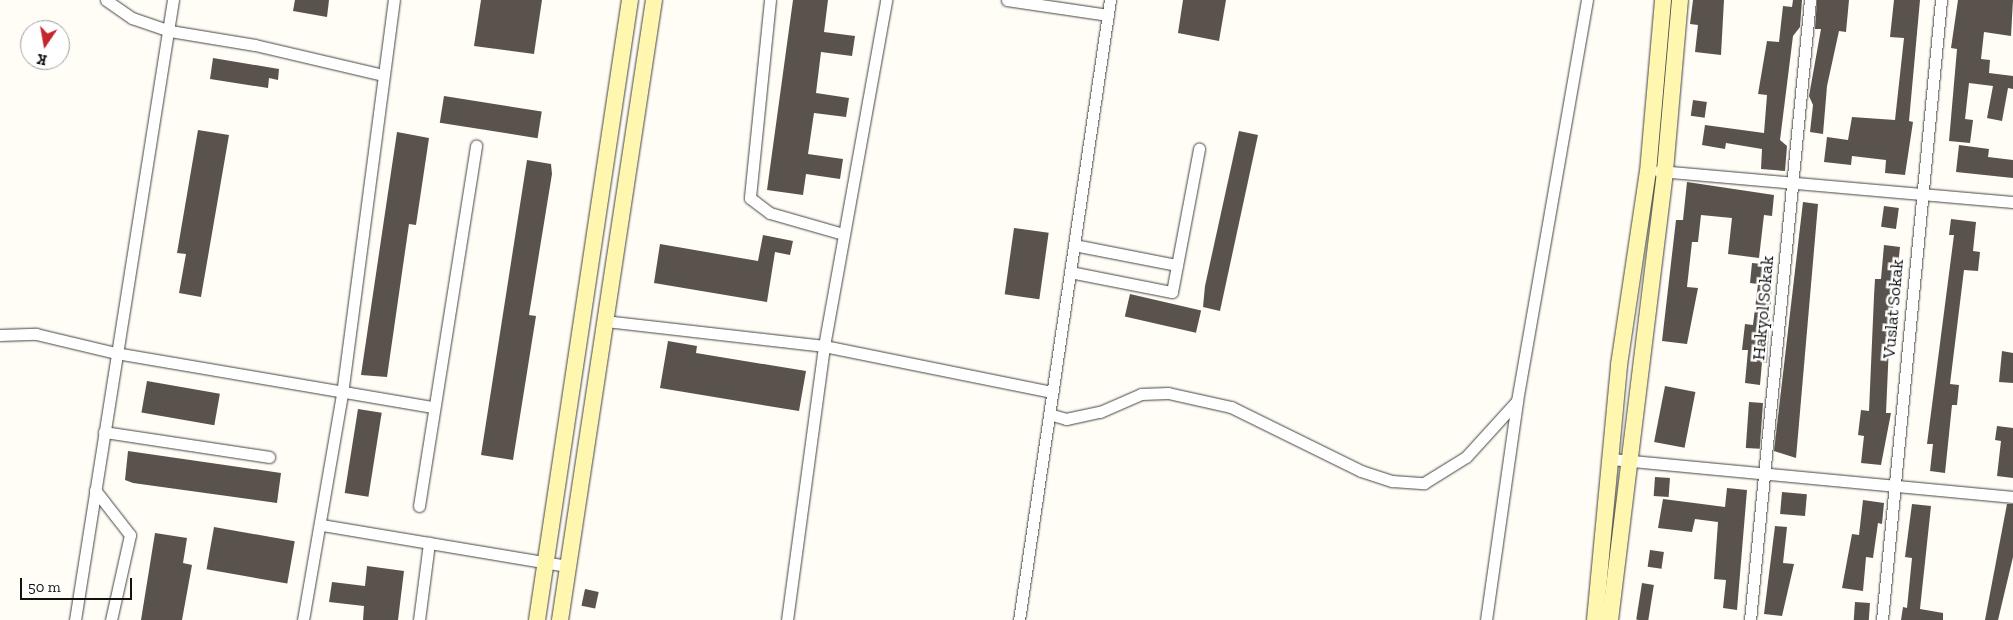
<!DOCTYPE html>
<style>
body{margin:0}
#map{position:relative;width:2013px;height:620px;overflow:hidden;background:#fffdf5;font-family:"Zilla Slab",serif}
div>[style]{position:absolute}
.building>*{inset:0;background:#5a524d;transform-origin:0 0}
.roads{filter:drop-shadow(0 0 1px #444) drop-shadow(0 0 1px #444)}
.street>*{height:11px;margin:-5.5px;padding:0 5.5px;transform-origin:5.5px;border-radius:5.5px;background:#fff}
.secondary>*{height:16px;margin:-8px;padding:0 8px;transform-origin:8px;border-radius:8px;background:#fff6b0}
span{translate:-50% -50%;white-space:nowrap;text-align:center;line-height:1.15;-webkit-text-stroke:5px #fff;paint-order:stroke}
.street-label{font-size:18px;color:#111}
.north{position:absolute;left:20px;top:20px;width:50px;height:50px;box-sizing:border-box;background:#fff;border:1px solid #a0a0a0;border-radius:50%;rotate:192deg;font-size:14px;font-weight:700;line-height:20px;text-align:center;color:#111}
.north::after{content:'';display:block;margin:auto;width:18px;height:22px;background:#c4262e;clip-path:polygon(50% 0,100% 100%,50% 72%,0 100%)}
.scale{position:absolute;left:20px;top:578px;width:112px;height:22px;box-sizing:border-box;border:2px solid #111;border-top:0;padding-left:6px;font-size:15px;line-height:18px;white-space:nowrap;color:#111;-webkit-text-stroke:4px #fff;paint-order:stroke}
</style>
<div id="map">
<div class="building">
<i style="clip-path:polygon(295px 0,329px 0,327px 17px,293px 11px)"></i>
<i style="clip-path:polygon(481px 0,542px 0,534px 54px,474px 46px)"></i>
<i style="clip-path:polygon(793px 0,828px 0,824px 32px,855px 36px,852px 56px,821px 52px,816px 93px,849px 98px,846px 117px,814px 113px,808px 154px,843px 159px,840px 179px,806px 174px,803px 195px,767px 190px)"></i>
<i style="clip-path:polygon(1183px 0,1226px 0,1219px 41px,1178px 33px)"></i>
<i style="clip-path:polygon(1693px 0,1724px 0,1721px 55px,1695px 52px,1698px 25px,1690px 24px)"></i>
<i style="clip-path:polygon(1793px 0,1802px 0,1800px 27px,1793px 36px,1780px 140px,1787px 146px,1785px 171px,1761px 169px,1762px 149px,1726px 143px,1725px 149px,1702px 145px,1705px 125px,1764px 133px,1767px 95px,1758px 94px,1767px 41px,1779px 42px,1783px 6px,1792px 7px)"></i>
<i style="clip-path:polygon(1817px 0,1849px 0,1846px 32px,1839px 31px,1827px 86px,1823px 134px,1810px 132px,1813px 105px,1809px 96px,1821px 29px,1815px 29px)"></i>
<i style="clip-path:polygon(1894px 0,1920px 0,1909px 121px,1913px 122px,1905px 175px,1885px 173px,1886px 160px,1852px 156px,1851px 165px,1824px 162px,1827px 137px,1848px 140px,1852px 117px,1895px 120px,1904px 38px,1890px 37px)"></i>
<i style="clip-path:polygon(1958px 0,2013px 0,2011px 36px,1984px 32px,1981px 59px,1990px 60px,1989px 73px,2013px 76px,2013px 89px,2008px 88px,2002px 121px,1987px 118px,1993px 86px,1969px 83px,1965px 119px,1973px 120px,1970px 143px,1949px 141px,1957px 49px,1951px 48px)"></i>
<i style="clip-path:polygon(213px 58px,279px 69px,278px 80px,269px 78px,268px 88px,210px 79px)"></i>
<i style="left:444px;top:96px;width:99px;height:27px;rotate:9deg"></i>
<i style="left:1693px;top:100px;width:14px;height:16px;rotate:8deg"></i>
<i style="clip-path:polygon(198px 130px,229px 135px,201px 297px,179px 293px,186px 254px,177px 253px)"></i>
<i style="clip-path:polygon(1239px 131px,1258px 135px,1220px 311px,1203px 307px,1205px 286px)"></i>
<i style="clip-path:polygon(397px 132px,429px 138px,416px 225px,409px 224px,387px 377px,361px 375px)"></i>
<i style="clip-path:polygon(1959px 145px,1989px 149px,1988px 157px,2013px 160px,2013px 178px,1956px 172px)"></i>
<i style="clip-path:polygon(527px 160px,551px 164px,552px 174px,529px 315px,536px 316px,513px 460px,481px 455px)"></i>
<i style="clip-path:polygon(1687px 182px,1774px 195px,1772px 216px,1764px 215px,1759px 258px,1728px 254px,1732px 218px,1701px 215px,1698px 242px,1692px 242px,1687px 287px,1698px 288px,1687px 344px,1662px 341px,1676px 220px,1683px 220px)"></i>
<i style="clip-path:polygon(1803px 202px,1818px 204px,1796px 458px,1774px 451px)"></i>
<i style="left:1884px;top:206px;width:15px;height:21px;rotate:8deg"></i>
<i style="clip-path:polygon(1951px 219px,1976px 222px,1973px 251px,1980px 252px,1978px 271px,1964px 270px,1950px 384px,1959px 385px,1957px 405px,1952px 405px,1945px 473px,1930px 471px,1933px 444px,1927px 444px,1954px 235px,1949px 235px)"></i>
<i style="left:1014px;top:228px;width:35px;height:67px;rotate:8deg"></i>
<i style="clip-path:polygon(763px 235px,793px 241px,790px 255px,775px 252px,767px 302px,654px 283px,660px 244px,758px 261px)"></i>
<i style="clip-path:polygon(1884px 245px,1900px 247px,1889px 345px,1886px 413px,1891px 413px,1881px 465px,1861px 463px,1864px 436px,1858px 435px,1861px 410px,1869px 411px,1874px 296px,1875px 279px,1881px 279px)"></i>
<i style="clip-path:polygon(1752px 263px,1773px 265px,1767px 363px,1762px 362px,1760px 385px,1745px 383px,1748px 350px,1742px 350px,1745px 324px,1753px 325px,1758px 284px,1750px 283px)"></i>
<i style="left:1130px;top:294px;width:73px;height:23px;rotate:13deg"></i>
<i style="clip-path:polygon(668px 341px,697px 346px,696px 353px,806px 371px,799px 411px,660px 388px)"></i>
<i style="clip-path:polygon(2002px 351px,2013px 353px,2013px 383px,1999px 382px)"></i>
<i style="left:147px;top:381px;width:74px;height:32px;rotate:10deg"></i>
<i style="left:1665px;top:386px;width:31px;height:57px;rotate:11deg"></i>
<i style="left:1749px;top:402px;width:14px;height:46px;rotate:4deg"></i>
<i style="left:358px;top:409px;width:24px;height:85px;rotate:9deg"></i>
<i style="clip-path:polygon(1997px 426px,2013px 428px,2013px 478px,1997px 476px,2001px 441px,1995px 440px)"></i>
<i style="clip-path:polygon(128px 451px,281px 473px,277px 503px,133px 483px,125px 480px)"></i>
<i style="left:1655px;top:477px;width:15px;height:19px;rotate:4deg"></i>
<i style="clip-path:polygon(1727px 488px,1747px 490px,1737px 610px,1723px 608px,1726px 580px,1714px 579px,1718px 522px,1695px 519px,1692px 532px,1658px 528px,1663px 499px,1725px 507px)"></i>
<i style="left:1782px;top:492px;width:25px;height:22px;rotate:5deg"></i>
<i style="clip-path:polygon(1863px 500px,1884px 503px,1882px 524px,1878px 523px,1873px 558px,1866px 557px,1863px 591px,1842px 588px,1852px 534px,1859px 535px)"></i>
<i style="clip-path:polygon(1912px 504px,1931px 506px,1920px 609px,1943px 613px,1943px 620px,1901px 620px,1903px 607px,1907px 608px,1912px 558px,1905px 557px)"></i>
<i style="clip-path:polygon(2007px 504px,2013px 504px,2013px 557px,1998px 620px,1985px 620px)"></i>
<i style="clip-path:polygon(1775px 526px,1787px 527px,1783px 563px,1794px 564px,1782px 616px,1764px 614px)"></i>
<i style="left:214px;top:527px;width:82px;height:43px;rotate:10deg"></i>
<i style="clip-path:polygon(155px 533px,187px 538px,183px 563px,192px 565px,182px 620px,141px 620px)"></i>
<i style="left:1650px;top:550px;width:14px;height:17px;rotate:8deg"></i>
<i style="clip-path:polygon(367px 566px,404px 571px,398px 620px,363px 620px,364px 606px,329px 602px,332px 582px,365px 586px)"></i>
<i style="left:1642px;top:583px;width:12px;height:37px;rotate:9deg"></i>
<i style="left:585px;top:589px;width:14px;height:17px;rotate:12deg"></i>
<i style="left:1855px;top:602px;width:15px;height:18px;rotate:4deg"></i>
</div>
<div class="roads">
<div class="street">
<i style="left:106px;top:0;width:32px;rotate:35deg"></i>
<i style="left:132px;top:18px;width:40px;rotate:18.9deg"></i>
<i style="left:170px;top:31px;width:86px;rotate:9.4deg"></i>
<i style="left:255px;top:45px;width:131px;rotate:13.2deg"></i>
<i style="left:770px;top:0;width:199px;rotate:95.8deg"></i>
<i style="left:750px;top:198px;width:25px;rotate:37deg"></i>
<i style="left:770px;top:213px;width:76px;rotate:16deg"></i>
<i style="left:1007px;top:0;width:102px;rotate:8.4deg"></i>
<i style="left:1659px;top:171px;width:355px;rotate:5deg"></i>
<i style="left:1074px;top:245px;width:105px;rotate:11deg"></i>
<i style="left:1070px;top:272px;width:104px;rotate:11.1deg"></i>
<i style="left:1172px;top:292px;width:146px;rotate:-79.3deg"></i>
<i style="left:605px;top:321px;width:220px;rotate:6.5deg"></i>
<i style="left:824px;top:346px;width:233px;rotate:11.4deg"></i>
<i style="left:0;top:335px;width:36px;rotate:-2deg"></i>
<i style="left:36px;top:334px;width:82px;rotate:13.4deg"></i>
<i style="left:116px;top:353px;width:322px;rotate:9.7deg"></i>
<i style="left:1049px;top:414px;width:18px;rotate:16deg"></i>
<i style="left:1066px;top:419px;width:35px;rotate:-12deg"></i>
<i style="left:1100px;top:412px;width:45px;rotate:-23.7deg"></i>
<i style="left:1141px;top:394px;width:27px;rotate:-2deg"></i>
<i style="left:1168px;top:393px;width:65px;rotate:12.5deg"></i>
<i style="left:1231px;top:407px;width:145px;rotate:26.2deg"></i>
<i style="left:1361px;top:471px;width:33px;rotate:18deg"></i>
<i style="left:1392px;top:481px;width:32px;rotate:4deg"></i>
<i style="left:1424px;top:483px;width:49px;rotate:-31.8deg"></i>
<i style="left:1466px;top:457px;width:76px;rotate:-47.7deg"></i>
<i style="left:104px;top:432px;width:167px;rotate:8.6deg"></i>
<i style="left:1611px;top:459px;width:404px;rotate:5.4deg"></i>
<i style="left:95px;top:490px;width:57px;rotate:52.1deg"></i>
<i style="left:130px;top:535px;width:87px;rotate:102.6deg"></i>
<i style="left:419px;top:506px;width:365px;rotate:-81deg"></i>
<i style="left:322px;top:525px;width:249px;rotate:9.5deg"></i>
<i style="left:75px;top:620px;width:628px;rotate:-81.02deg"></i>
<i style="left:303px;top:620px;width:229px;rotate:-80.2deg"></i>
<i style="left:342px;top:394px;width:397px;rotate:-82.5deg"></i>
<i style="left:419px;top:620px;width:78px;rotate:-82.6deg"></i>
<i style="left:787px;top:620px;width:276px;rotate:-82.3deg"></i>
<i style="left:824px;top:346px;width:352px;rotate:-79.8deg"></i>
<i style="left:1019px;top:620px;width:627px;rotate:-81.65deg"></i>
<i style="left:1486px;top:620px;width:221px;rotate:-81.9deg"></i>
<i style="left:1517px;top:401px;width:407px;rotate:-80.1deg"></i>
<i style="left:1750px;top:620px;width:623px;rotate:-84.47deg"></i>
<i style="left:1882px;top:620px;width:623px;rotate:-84.56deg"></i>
</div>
<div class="secondary">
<i style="left:537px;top:620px;width:627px;rotate:-81.47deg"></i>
<i style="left:560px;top:620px;width:627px;rotate:-81.38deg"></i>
<i style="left:1595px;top:620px;width:256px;rotate:-84.6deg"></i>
<i style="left:1619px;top:365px;width:195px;rotate:-81.5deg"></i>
<i style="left:1648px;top:172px;width:173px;rotate:-85deg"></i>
<i style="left:1610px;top:620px;width:452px;rotate:-83deg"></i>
<i style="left:1665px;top:171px;width:172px;rotate:-85deg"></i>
</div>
</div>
<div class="street-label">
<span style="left:1763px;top:308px;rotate:-85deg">Hakyol Sokak</span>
<span style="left:1893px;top:309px;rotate:-85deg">Vuslat Sokak</span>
</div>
<div class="north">K</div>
<div class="scale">50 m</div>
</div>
